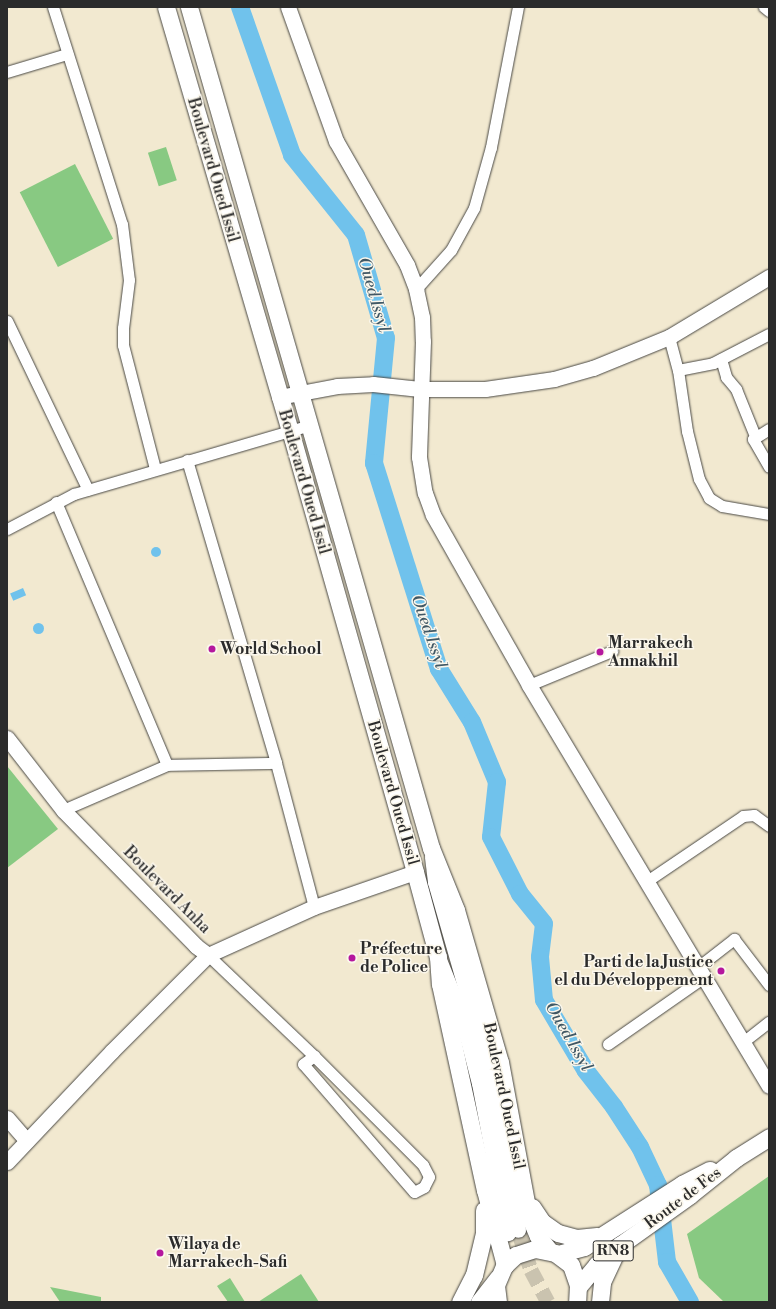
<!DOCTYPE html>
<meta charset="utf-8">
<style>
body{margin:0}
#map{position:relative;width:776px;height:1309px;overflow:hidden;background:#f2e9d0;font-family:"Libre Bodoni",serif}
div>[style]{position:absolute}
.green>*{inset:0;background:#88c982;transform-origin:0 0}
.water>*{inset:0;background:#70c2ec;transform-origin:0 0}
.round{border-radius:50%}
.river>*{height:18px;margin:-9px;padding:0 9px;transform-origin:9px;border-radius:9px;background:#70c2ec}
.secondary-tunnel>*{height:15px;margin-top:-7.5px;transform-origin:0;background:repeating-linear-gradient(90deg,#cac3af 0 15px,transparent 0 23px)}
.roads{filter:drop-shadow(0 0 1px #494844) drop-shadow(0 0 1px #494844)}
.street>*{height:11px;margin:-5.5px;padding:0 5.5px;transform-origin:5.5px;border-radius:5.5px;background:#fff}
.secondary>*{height:15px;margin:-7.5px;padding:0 7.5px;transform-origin:7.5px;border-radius:7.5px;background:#fff}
.primary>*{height:17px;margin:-8.5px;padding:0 8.5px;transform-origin:8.5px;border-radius:8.5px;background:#fff}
.dots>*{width:11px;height:11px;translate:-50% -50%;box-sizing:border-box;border:2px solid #fbf7ec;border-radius:50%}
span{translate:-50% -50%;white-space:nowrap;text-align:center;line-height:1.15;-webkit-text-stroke:3px #fbf7ec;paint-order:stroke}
.shield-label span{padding:1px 3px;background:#fbf7ec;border:1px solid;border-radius:3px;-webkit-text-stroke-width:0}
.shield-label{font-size:15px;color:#2b2b2b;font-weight:700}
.street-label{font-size:16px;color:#2b2b2b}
.poi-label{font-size:16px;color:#2b2b2b;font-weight:700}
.left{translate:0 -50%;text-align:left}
.right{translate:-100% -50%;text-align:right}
.water-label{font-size:17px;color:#405865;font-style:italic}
.frame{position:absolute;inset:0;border:8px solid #2b2b2b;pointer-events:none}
</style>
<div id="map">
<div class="green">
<i style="left:166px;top:147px;width:35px;height:19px;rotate:72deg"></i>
<i style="left:75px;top:164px;width:84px;height:62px;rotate:63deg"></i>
<i style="clip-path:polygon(7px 766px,58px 829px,7px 868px)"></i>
<i style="clip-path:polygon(769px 1176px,769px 1302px,724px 1302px,699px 1278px,687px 1234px)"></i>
<i style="clip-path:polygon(301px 1274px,319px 1302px,258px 1302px)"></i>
<i style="clip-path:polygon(230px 1278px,245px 1302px,228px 1302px,217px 1286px)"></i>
<i style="clip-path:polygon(50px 1287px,101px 1297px,101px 1302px,60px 1302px)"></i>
</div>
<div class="water">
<i class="round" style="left:151px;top:547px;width:10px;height:10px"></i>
<i style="left:23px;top:588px;width:8px;height:14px;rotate:67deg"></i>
<i class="round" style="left:32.5px;top:622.5px;width:11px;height:11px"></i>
</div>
<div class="river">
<i style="left:240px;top:7px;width:157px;rotate:70.6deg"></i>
<i style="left:292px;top:155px;width:102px;rotate:51.3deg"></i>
<i style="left:356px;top:235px;width:107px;rotate:73.8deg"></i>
<i style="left:386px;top:338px;width:126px;rotate:95.5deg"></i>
<i style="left:374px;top:463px;width:216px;rotate:72.5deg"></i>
<i style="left:439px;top:669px;width:62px;rotate:58.1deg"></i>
<i style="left:472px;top:722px;width:65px;rotate:67.4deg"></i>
<i style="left:497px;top:782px;width:55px;rotate:96.2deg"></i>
<i style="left:491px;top:837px;width:64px;rotate:63deg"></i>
<i style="left:520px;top:894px;width:38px;rotate:51deg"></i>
<i style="left:544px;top:924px;width:33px;rotate:97deg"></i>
<i style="left:540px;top:957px;width:43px;rotate:84.7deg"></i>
<i style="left:544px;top:1000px;width:82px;rotate:59.4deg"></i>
<i style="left:586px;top:1071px;width:46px;rotate:52.1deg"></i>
<i style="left:614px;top:1107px;width:48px;rotate:57deg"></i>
<i style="left:640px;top:1147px;width:42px;rotate:64.7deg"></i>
<i style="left:658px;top:1185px;width:78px;rotate:83.3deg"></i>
<i style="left:667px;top:1262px;width:46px;rotate:60.1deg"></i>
</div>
<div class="secondary-tunnel">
<i style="left:518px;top:1230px;width:42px;rotate:72deg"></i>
<i style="left:531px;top:1270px;width:36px;rotate:62deg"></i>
</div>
<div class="roads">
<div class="street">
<i style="left:53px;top:7px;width:228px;rotate:72.4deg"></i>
<i style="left:122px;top:224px;width:56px;rotate:82.9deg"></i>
<i style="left:129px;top:280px;width:48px;rotate:97.1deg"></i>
<i style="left:123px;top:328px;width:17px;rotate:90deg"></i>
<i style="left:123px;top:345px;width:128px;rotate:75.5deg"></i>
<i style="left:764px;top:7px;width:6px;rotate:39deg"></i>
<i style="left:7px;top:72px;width:63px;rotate:-16.7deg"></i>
<i style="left:416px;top:289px;width:52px;rotate:-48.1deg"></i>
<i style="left:451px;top:250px;width:48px;rotate:-61.3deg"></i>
<i style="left:474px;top:208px;width:63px;rotate:-74.4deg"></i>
<i style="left:491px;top:147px;width:143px;rotate:-79.1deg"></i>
<i style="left:7px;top:321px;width:187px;rotate:64.4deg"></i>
<i style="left:669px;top:337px;width:34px;rotate:75deg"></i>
<i style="left:678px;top:370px;width:62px;rotate:81.6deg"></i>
<i style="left:687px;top:431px;width:49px;rotate:76deg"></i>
<i style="left:699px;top:479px;width:21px;rotate:62deg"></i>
<i style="left:709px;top:498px;width:15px;rotate:32deg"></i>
<i style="left:722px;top:506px;width:48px;rotate:9.7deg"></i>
<i style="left:721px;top:359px;width:19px;rotate:74deg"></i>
<i style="left:726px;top:377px;width:16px;rotate:50deg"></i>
<i style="left:736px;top:389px;width:51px;rotate:68deg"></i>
<i style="left:678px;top:370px;width:36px;rotate:-11deg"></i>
<i style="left:713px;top:363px;width:63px;rotate:-27.4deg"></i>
<i style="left:769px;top:429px;width:19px;rotate:148deg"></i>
<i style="left:753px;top:439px;width:32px;rotate:60deg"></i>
<i style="left:187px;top:460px;width:316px;rotate:73.6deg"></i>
<i style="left:276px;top:763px;width:149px;rotate:75.2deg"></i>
<i style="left:56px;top:502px;width:285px;rotate:67.1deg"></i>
<i style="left:7px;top:529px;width:76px;rotate:-27.6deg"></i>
<i style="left:74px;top:494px;width:246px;rotate:-16.3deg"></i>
<i style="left:529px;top:685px;width:90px;rotate:-22.3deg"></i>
<i style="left:63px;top:810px;width:113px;rotate:-23.4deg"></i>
<i style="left:167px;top:765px;width:109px;rotate:-1.1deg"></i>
<i style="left:647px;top:881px;width:116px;rotate:-34.1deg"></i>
<i style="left:743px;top:816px;width:11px;rotate:-5deg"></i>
<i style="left:754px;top:815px;width:19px;rotate:36deg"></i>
<i style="left:208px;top:955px;width:146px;rotate:43.6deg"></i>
<i style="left:314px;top:1056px;width:154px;rotate:45deg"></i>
<i style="left:423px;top:1165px;width:13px;rotate:63deg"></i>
<i style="left:429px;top:1177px;width:11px;rotate:117deg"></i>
<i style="left:424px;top:1187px;width:11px;rotate:153deg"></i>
<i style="left:414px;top:1192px;width:169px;rotate:-130.9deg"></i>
<i style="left:303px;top:1064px;width:14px;rotate:-36deg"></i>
<i style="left:698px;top:967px;width:46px;rotate:-37.9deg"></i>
<i style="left:734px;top:939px;width:58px;rotate:52.7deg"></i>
<i style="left:743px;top:1042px;width:33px;rotate:-38deg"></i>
<i style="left:608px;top:1044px;width:117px;rotate:-34.9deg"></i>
</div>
<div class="secondary">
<i style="left:288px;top:7px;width:142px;rotate:70.3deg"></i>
<i style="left:336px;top:141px;width:143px;rotate:60.2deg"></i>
<i style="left:407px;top:265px;width:26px;rotate:69deg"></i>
<i style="left:416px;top:289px;width:29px;rotate:78deg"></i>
<i style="left:422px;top:317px;width:24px;rotate:88deg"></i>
<i style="left:423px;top:341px;width:116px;rotate:92deg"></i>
<i style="left:419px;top:457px;width:36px;rotate:81deg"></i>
<i style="left:425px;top:493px;width:23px;rotate:70deg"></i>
<i style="left:433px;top:515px;width:195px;rotate:60.5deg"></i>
<i style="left:529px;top:685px;width:467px;rotate:59.1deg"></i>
<i style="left:279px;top:397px;width:59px;rotate:-10.7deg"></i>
<i style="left:337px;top:386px;width:36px;rotate:-3deg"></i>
<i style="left:373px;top:384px;width:47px;rotate:6.1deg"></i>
<i style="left:420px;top:389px;width:65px"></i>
<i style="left:485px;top:389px;width:70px;rotate:-8.2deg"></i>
<i style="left:554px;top:379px;width:41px;rotate:-15.8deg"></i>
<i style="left:593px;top:368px;width:82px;rotate:-22.2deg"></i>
<i style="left:669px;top:337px;width:117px;rotate:-31deg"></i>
<i style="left:7px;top:738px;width:91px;rotate:52.1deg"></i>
<i style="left:63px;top:810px;width:190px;rotate:45.6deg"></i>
<i style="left:196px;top:946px;width:15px;rotate:37deg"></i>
<i style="left:432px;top:857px;width:25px;rotate:83deg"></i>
<i style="left:435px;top:882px;width:178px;rotate:74deg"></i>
<i style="left:484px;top:1053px;width:180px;rotate:79.1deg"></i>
<i style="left:440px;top:962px;width:59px;rotate:68.2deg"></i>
<i style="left:462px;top:1017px;width:68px;rotate:75.6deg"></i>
<i style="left:479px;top:1083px;width:153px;rotate:79.1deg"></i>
<i style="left:7px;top:1118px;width:30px;rotate:49deg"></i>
<i style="left:7px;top:1162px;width:153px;rotate:-46.6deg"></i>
<i style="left:112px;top:1051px;width:136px;rotate:-45deg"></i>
<i style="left:208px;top:955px;width:116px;rotate:-24.4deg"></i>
<i style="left:314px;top:907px;width:107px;rotate:-19.1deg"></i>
</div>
<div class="primary">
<i style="left:166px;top:7px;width:441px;rotate:73.7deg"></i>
<i style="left:290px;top:430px;width:459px;rotate:74.2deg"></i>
<i style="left:415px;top:872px;width:88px;rotate:74.9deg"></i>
<i style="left:438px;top:957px;width:27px;rotate:86deg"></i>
<i style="left:440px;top:984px;width:211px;rotate:77.7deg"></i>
<i style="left:485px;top:1190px;width:78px;rotate:75.1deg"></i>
<i style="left:189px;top:7px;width:875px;rotate:73.95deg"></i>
<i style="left:431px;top:848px;width:67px;rotate:68deg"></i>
<i style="left:456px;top:910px;width:158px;rotate:73.9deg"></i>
<i style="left:500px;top:1062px;width:154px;rotate:79.5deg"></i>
<i style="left:528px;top:1213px;width:25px;rotate:67deg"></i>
<i style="left:538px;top:1236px;width:18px;rotate:52deg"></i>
<i style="left:532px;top:1207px;width:18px;rotate:56deg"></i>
<i style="left:542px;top:1222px;width:19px;rotate:35deg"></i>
<i style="left:558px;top:1233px;width:20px;rotate:15deg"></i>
<i style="left:577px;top:1238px;width:20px;rotate:-6deg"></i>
<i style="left:558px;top:1254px;width:27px;rotate:-15deg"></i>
<i style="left:584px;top:1247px;width:117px;rotate:-32.7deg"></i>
<i style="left:682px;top:1184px;width:31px;rotate:-27deg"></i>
<i style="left:578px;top:1287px;width:30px;rotate:-50deg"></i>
<i style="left:597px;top:1264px;width:30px;rotate:-40deg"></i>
<i style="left:620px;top:1245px;width:86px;rotate:-35.5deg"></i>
<i style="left:690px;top:1195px;width:59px;rotate:-38.8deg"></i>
<i style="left:736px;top:1158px;width:39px;rotate:-32deg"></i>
<i style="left:460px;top:1302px;width:30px;rotate:-63deg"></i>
<i style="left:474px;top:1275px;width:43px;rotate:-76.6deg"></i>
<i style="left:484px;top:1233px;width:23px;rotate:-90deg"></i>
<i style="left:479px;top:1302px;width:31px;rotate:-52deg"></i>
<i style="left:498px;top:1302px;width:17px;rotate:-97deg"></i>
<i style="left:496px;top:1285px;width:21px;rotate:-67deg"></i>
<i style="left:504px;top:1266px;width:16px;rotate:-43deg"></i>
<i style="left:516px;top:1255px;width:20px;rotate:-18deg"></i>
<i style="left:535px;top:1249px;width:20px;rotate:11deg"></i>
<i style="left:555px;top:1253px;width:20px;rotate:37deg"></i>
<i style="left:571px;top:1265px;width:21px;rotate:71deg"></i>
<i style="left:578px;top:1285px;width:17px;rotate:93deg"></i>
<i style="left:600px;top:1302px;width:20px;rotate:-84deg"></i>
<i style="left:602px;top:1282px;width:31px;rotate:-65deg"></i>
</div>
</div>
<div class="dots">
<i style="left:212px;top:649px;background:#b5179e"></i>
<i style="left:600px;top:652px;background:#b5179e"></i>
<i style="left:352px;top:958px;background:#b5179e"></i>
<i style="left:721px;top:971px;background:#b5179e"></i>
<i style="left:160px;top:1253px;background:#b5179e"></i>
</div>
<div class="shield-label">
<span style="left:613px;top:1251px">RN8</span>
</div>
<div class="street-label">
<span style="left:213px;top:170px;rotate:74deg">Boulevard Oued Issil</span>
<span style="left:304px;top:482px;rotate:74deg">Boulevard Oued Issil</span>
<span style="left:393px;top:793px;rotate:74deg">Boulevard Oued Issil</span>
<span style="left:167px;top:890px;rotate:45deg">Boulevard Anha</span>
<span style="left:504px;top:1096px;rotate:78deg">Boulevard Oued Issil</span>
<span style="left:683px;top:1198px;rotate:-37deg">Route de Fes</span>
</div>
<div class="poi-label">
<span class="left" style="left:608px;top:652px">Marrakech<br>Annakhil</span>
<span class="left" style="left:220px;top:649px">World School</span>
<span class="left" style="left:360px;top:958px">Préfecture<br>de Police</span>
<span class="right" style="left:713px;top:971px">Parti de la Justice<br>el du Développement</span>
<span class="left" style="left:168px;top:1253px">Wilaya de<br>Marrakech-Safi</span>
</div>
<div class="water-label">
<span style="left:373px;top:295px;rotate:74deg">Oued Issyl</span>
<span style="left:428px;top:632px;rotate:71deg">Oued Issyl</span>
<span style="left:568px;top:1037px;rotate:60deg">Oued Issyl</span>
</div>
<div class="frame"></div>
</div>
